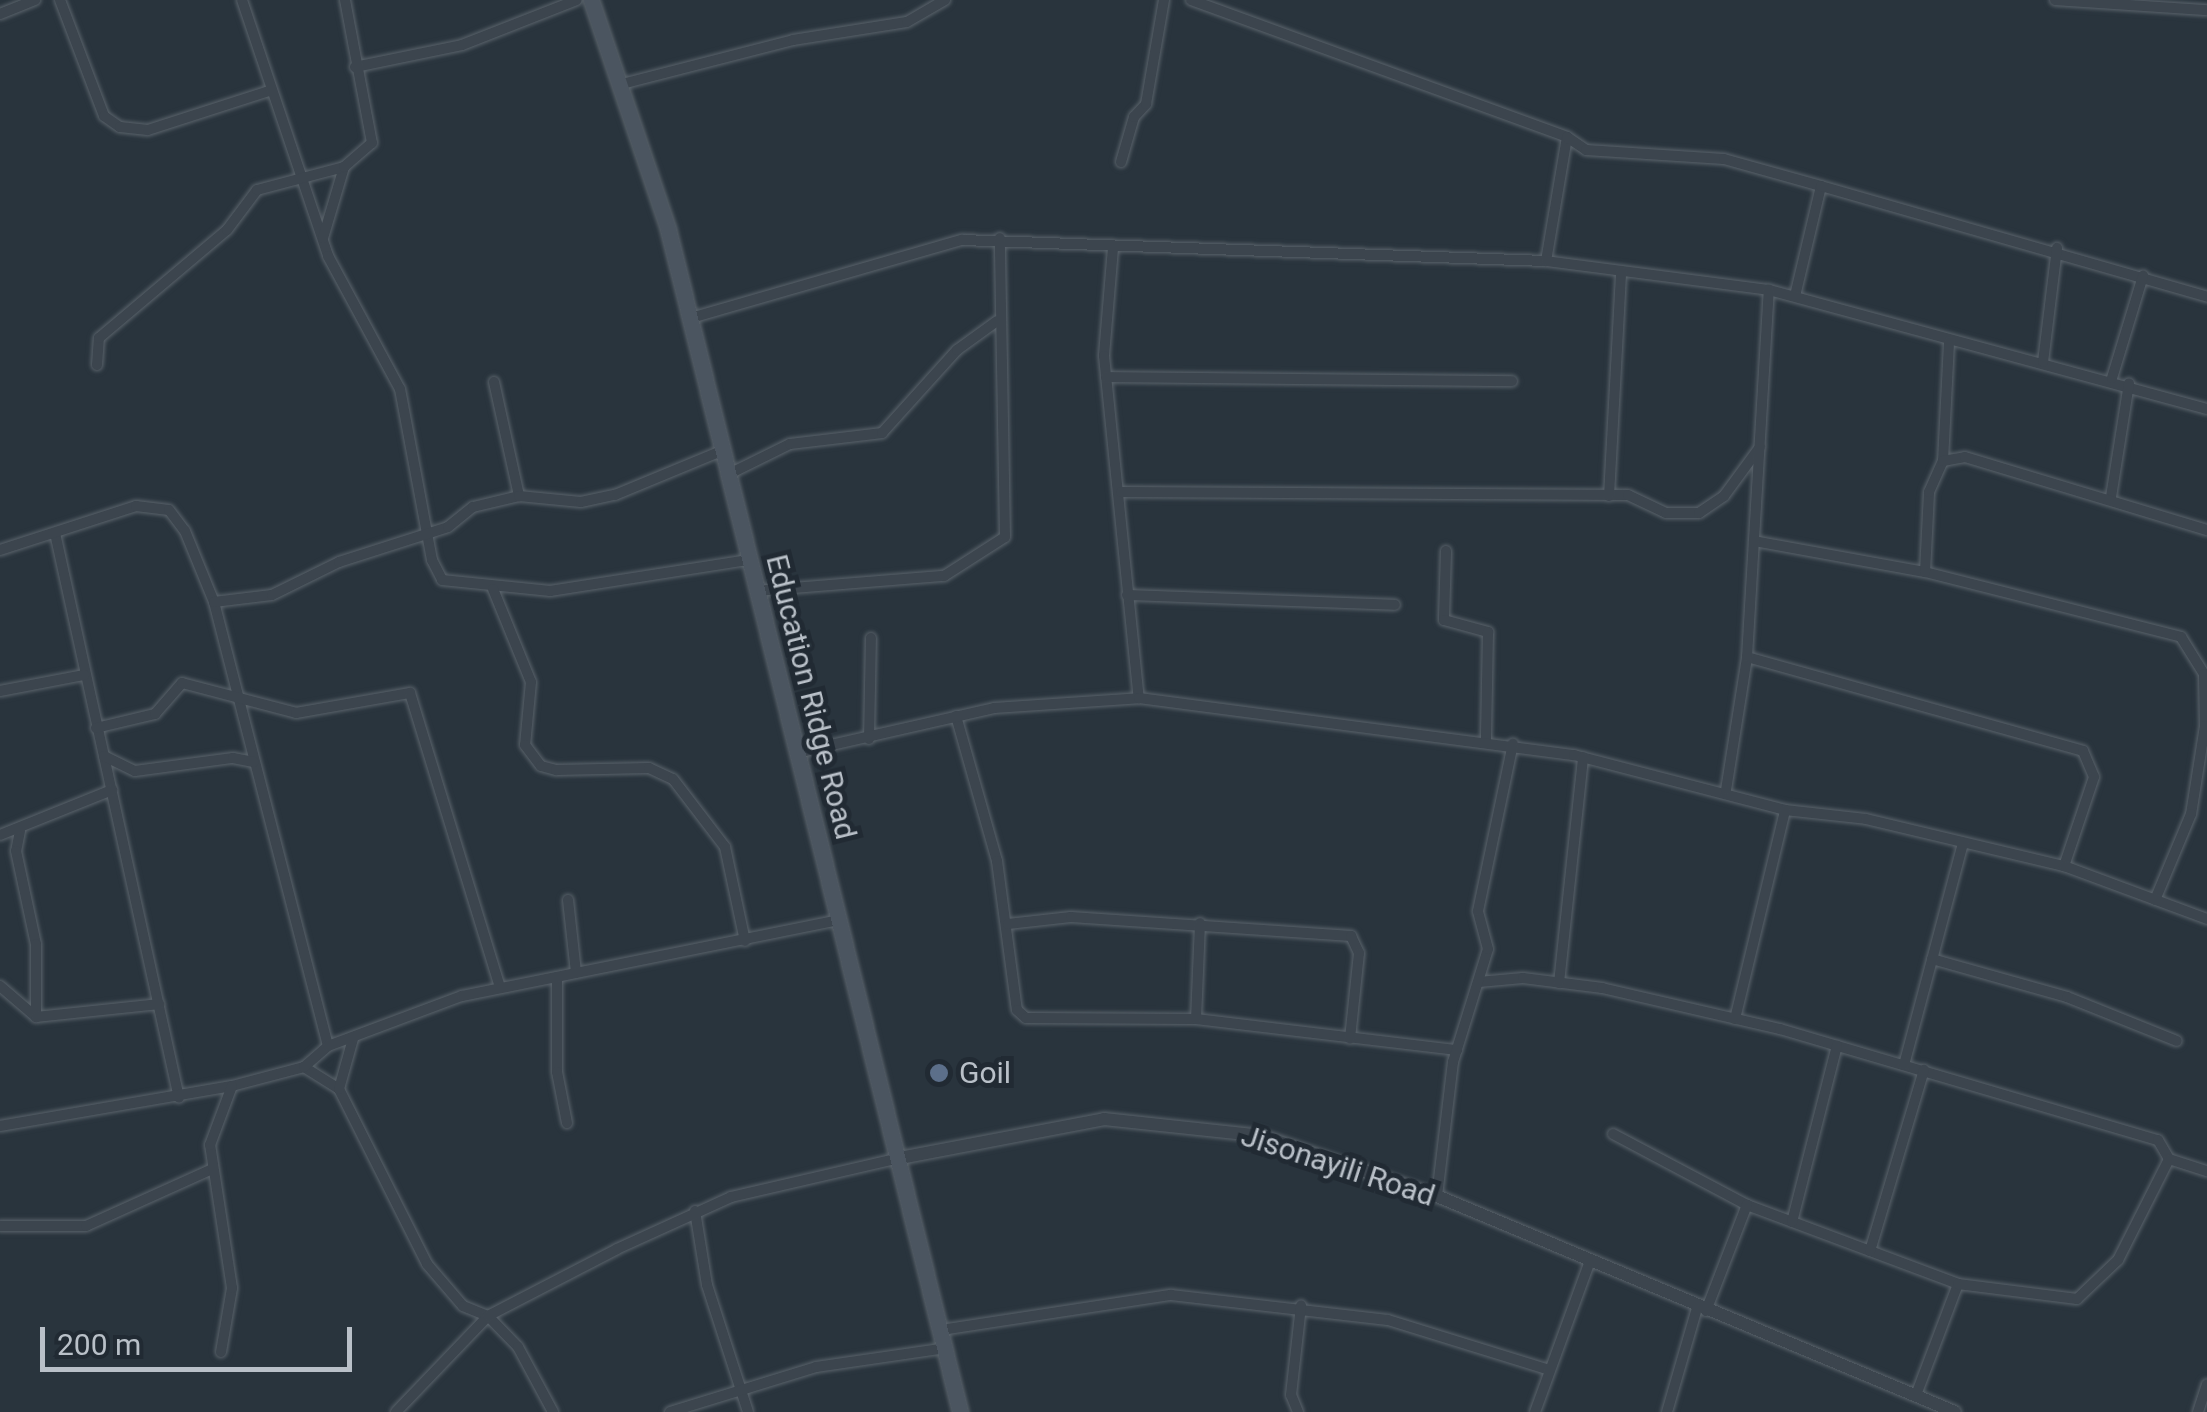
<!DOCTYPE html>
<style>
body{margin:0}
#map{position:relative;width:2207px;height:1412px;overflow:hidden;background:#29343d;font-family:Roboto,sans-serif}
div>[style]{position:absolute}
.roads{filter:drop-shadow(0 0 2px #5a636b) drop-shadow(0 0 2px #5a636b)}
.minor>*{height:10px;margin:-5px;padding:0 5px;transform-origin:5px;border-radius:5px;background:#3c454e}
.tertiary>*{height:12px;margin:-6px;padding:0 6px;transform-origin:6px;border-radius:6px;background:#3c454e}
.secondary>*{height:15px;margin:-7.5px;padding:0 7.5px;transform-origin:7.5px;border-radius:7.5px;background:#4b5560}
.dots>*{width:28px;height:28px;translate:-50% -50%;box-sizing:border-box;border:5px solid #212a33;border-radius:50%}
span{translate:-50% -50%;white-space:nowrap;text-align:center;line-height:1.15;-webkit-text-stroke:10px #212a33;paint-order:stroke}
.street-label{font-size:30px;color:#b9c0c8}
.poi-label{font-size:30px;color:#b9c0c8}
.left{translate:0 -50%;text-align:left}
.scale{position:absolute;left:40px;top:1327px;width:312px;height:45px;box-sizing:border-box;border:5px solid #b9c0c8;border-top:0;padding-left:12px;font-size:30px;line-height:35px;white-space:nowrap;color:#b9c0c8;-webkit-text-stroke:8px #212a33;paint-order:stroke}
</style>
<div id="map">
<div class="roads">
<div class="minor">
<i style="left:60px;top:0;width:124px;rotate:69.2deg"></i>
<i style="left:104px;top:116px;width:19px;rotate:35deg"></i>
<i style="left:120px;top:127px;width:28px;rotate:6deg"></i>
<i style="left:148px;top:130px;width:127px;rotate:-17.9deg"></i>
<i style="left:242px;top:0;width:270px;rotate:71.4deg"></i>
<i style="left:328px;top:256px;width:151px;rotate:61.6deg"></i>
<i style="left:400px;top:389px;width:174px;rotate:79.4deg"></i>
<i style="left:432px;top:560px;width:22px;rotate:63deg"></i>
<i style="left:442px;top:580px;width:109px;rotate:5.8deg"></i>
<i style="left:550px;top:591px;width:201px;rotate:-8.9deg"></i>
<i style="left:1191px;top:0;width:400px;rotate:20deg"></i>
<i style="left:1567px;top:137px;width:126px;rotate:99.6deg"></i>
<i style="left:2055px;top:0;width:152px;rotate:3.8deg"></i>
<i style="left:0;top:14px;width:38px;rotate:-22deg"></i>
<i style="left:355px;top:67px;width:109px;rotate:-11.6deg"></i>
<i style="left:462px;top:45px;width:123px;rotate:-21.4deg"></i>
<i style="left:622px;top:84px;width:177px;rotate:-14.4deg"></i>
<i style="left:793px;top:40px;width:115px;rotate:-9deg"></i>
<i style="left:907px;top:22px;width:44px;rotate:-30.1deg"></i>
<i style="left:1567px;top:137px;width:23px;rotate:34deg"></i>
<i style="left:1586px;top:150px;width:138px;rotate:3.7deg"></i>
<i style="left:1724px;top:159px;width:101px;rotate:15.6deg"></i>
<i style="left:1121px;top:162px;width:47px;rotate:-73.9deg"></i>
<i style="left:1134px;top:117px;width:18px;rotate:-47deg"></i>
<i style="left:1146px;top:104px;width:106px;rotate:-80.2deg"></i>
<i style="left:323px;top:238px;width:74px;rotate:-73.5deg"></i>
<i style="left:1113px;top:248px;width:108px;rotate:94.8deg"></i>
<i style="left:1104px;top:356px;width:344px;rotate:84.2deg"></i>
<i style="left:1795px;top:296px;width:113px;rotate:-76.7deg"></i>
<i style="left:1821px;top:186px;width:402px;rotate:16deg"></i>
<i style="left:691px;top:318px;width:282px;rotate:-16.1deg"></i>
<i style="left:962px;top:240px;width:584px;rotate:2.06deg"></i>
<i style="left:1546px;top:261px;width:225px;rotate:7.4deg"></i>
<i style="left:1769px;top:290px;width:454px;rotate:15.2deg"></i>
<i style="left:2043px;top:362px;width:115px;rotate:-83deg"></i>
<i style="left:97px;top:365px;width:27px;rotate:-86deg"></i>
<i style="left:99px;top:338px;width:167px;rotate:-40.2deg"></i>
<i style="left:227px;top:230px;width:50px;rotate:-53.1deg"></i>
<i style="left:257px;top:190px;width:90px;rotate:-14.8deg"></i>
<i style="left:344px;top:167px;width:37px;rotate:-41deg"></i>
<i style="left:372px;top:143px;width:146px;rotate:-100.7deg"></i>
<i style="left:1106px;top:377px;width:406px;rotate:0.6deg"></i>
<i style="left:2112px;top:378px;width:107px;rotate:-73.1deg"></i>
<i style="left:494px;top:382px;width:117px;rotate:77.6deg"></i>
<i style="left:1943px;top:461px;width:120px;rotate:-87.1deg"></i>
<i style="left:727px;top:475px;width:70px;rotate:-26.2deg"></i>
<i style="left:790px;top:444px;width:93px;rotate:-6.8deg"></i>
<i style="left:882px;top:433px;width:112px;rotate:-47.9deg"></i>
<i style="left:957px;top:350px;width:49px;rotate:-35.9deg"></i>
<i style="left:1121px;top:492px;width:507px;rotate:0.34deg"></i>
<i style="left:1628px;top:495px;width:42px;rotate:25.3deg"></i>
<i style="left:1666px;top:513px;width:33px"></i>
<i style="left:1699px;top:513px;width:30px;rotate:-34deg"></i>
<i style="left:1724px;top:496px;width:61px;rotate:-53.7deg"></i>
<i style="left:1609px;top:496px;width:225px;rotate:-86.9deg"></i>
<i style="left:2111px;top:497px;width:115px;rotate:-81deg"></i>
<i style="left:55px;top:533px;width:578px;rotate:77.62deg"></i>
<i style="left:1754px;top:541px;width:174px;rotate:10.3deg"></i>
<i style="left:1925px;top:572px;width:264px;rotate:14.2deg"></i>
<i style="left:2181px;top:637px;width:44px;rotate:58.1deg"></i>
<i style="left:2204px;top:674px;width:52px;rotate:88.9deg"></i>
<i style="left:2205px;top:726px;width:89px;rotate:99deg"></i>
<i style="left:2191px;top:814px;width:93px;rotate:112.7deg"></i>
<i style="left:0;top:550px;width:143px;rotate:-17.9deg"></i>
<i style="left:136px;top:506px;width:33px;rotate:7deg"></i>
<i style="left:169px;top:510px;width:26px;rotate:53deg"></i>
<i style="left:185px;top:531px;width:77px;rotate:67.8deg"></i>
<i style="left:214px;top:602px;width:458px;rotate:75.6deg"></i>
<i style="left:1446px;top:551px;width:69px;rotate:91.7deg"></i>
<i style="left:1444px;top:620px;width:46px;rotate:15.3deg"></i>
<i style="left:1488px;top:632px;width:107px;rotate:91.1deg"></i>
<i style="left:1925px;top:572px;width:80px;rotate:-87.1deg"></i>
<i style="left:1929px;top:492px;width:34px;rotate:-66deg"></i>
<i style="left:1943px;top:461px;width:22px;rotate:-10deg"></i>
<i style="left:1965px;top:457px;width:253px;rotate:16.8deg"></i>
<i style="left:493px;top:589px;width:100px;rotate:67.8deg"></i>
<i style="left:531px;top:682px;width:63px;rotate:95.4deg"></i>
<i style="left:525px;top:745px;width:26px;rotate:53deg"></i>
<i style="left:541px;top:766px;width:16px;rotate:15deg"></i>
<i style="left:556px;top:770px;width:93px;rotate:-1.2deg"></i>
<i style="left:649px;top:768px;width:26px;rotate:25deg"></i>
<i style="left:673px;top:779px;width:86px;rotate:52.6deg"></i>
<i style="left:725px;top:847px;width:96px;rotate:78deg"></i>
<i style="left:756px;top:591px;width:189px;rotate:-4.6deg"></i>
<i style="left:944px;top:576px;width:72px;rotate:-32.6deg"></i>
<i style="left:1005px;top:537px;width:299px;rotate:-91deg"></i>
<i style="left:1127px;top:595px;width:268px;rotate:2.1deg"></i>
<i style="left:214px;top:602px;width:58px;rotate:-6.9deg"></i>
<i style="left:272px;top:595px;width:75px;rotate:-26.2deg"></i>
<i style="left:339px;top:562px;width:114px;rotate:-17.8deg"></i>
<i style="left:448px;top:527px;width:32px;rotate:-39deg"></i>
<i style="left:473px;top:507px;width:47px;rotate:-13.4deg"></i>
<i style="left:519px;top:496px;width:62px;rotate:5.5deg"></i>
<i style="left:581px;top:502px;width:35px;rotate:-12deg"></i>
<i style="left:615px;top:495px;width:115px;rotate:-22.5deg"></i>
<i style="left:1747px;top:657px;width:349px;rotate:15.6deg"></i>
<i style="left:2083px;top:751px;width:28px;rotate:67deg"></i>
<i style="left:2094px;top:777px;width:94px;rotate:108.6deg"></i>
<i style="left:0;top:691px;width:86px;rotate:-10.8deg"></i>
<i style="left:956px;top:716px;width:151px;rotate:74.2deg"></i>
<i style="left:997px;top:861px;width:150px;rotate:82.4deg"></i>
<i style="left:1017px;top:1010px;width:12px;rotate:42deg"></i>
<i style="left:1026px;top:1018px;width:170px;rotate:0.3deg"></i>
<i style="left:1196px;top:1019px;width:263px;rotate:6.8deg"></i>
<i style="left:96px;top:728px;width:61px;rotate:-13.3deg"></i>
<i style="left:155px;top:714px;width:41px;rotate:-48.9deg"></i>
<i style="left:182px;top:683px;width:118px;rotate:14.7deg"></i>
<i style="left:296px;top:713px;width:116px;rotate:-10deg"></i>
<i style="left:410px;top:693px;width:308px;rotate:73deg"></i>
<i style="left:869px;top:739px;width:101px;rotate:-88.9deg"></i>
<i style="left:796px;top:753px;width:203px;rotate:-12.8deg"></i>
<i style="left:994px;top:708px;width:145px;rotate:-3.9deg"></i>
<i style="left:1139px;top:698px;width:439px;rotate:7.5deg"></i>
<i style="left:1574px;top:755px;width:218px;rotate:14.6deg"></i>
<i style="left:1785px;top:810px;width:81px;rotate:6.3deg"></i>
<i style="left:1866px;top:819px;width:204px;rotate:13.4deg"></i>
<i style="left:2064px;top:866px;width:153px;rotate:20.3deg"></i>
<i style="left:104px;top:756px;width:34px;rotate:26deg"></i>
<i style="left:135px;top:771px;width:99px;rotate:-7.6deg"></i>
<i style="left:233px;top:758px;width:21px;rotate:11deg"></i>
<i style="left:1726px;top:790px;width:135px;rotate:-81deg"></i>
<i style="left:1747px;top:657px;width:368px;rotate:-86.6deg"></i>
<i style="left:20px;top:831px;width:20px;rotate:101deg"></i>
<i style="left:16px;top:851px;width:95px;rotate:77.9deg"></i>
<i style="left:36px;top:944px;width:73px;rotate:90deg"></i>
<i style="left:0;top:835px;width:121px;rotate:-21.9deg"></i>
<i style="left:568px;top:900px;width:73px;rotate:83.7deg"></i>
<i style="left:1008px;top:924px;width:63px;rotate:-6.3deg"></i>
<i style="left:1071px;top:917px;width:281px;rotate:3.9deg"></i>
<i style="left:1351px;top:936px;width:19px;rotate:65deg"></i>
<i style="left:1359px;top:953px;width:86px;rotate:96deg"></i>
<i style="left:1932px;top:959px;width:140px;rotate:15.7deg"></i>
<i style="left:2067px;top:997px;width:118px;rotate:21.8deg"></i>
<i style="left:557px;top:977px;width:95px;rotate:90deg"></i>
<i style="left:557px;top:1072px;width:52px;rotate:78.9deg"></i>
<i style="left:1479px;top:982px;width:44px;rotate:-5.2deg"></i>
<i style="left:1523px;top:978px;width:80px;rotate:7.2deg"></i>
<i style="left:1602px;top:988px;width:183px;rotate:13deg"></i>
<i style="left:1780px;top:1029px;width:394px;rotate:16.4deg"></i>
<i style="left:2158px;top:1140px;width:22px;rotate:60deg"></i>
<i style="left:2169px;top:1159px;width:40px;rotate:18deg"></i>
<i style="left:1559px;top:983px;width:227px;rotate:-83.9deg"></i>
<i style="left:0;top:986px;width:48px;rotate:40.7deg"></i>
<i style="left:36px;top:1017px;width:124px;rotate:-6deg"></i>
<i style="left:1196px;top:1019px;width:96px;rotate:-87.6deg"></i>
<i style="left:1735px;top:1019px;width:215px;rotate:-76.5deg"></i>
<i style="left:1904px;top:1065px;width:230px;rotate:-75.1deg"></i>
<i style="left:304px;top:1067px;width:41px;rotate:32.2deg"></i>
<i style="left:339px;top:1089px;width:196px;rotate:63.3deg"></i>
<i style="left:427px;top:1264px;width:55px;rotate:49.4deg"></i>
<i style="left:463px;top:1306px;width:27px;rotate:22deg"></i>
<i style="left:488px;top:1316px;width:43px;rotate:45.9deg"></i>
<i style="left:518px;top:1347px;width:74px;rotate:61.7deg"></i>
<i style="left:339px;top:1089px;width:52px;rotate:-74.4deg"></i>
<i style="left:0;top:1126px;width:235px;rotate:-9.8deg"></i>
<i style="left:232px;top:1086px;width:74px;rotate:-14.8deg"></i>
<i style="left:304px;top:1067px;width:32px;rotate:-41deg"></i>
<i style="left:328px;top:1046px;width:143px;rotate:-20.5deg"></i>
<i style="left:462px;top:996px;width:384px;rotate:-11.4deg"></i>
<i style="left:1613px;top:1134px;width:152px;rotate:27.9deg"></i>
<i style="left:1747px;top:1205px;width:225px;rotate:20.5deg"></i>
<i style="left:1958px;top:1284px;width:119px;rotate:110.7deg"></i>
<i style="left:1437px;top:1196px;width:135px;rotate:-83.2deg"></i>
<i style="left:1453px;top:1062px;width:118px;rotate:-72.8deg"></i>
<i style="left:1488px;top:949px;width:39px;rotate:-105deg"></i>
<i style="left:1478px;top:911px;width:171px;rotate:-78.2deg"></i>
<i style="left:695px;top:1211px;width:75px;rotate:80.8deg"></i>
<i style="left:707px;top:1285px;width:133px;rotate:72.1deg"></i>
<i style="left:1792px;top:1222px;width:182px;rotate:-75.7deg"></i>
<i style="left:0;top:1226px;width:86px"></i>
<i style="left:86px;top:1226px;width:138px;rotate:-24.3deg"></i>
<i style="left:1870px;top:1251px;width:189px;rotate:-73.4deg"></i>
<i style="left:1958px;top:1284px;width:120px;rotate:7.2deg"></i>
<i style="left:2077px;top:1299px;width:57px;rotate:-43.6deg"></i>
<i style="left:2118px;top:1260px;width:113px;rotate:-63.2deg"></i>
<i style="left:1706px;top:1311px;width:114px;rotate:-68.9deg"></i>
<i style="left:941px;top:1330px;width:233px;rotate:-8.7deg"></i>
<i style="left:1171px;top:1295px;width:218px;rotate:6.6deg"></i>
<i style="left:1388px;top:1320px;width:165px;rotate:17.2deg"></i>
<i style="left:221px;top:1352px;width:65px;rotate:-80.2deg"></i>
<i style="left:232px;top:1288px;width:145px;rotate:-98.7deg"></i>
<i style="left:210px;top:1145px;width:63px;rotate:-69.6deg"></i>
<i style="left:396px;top:1412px;width:133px;rotate:-46.2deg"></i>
<i style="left:488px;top:1316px;width:145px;rotate:-27.4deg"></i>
<i style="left:617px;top:1249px;width:125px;rotate:-24.5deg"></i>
<i style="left:731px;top:1197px;width:173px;rotate:-13deg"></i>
<i style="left:670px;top:1412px;width:153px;rotate:-17.1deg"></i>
<i style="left:816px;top:1367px;width:131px;rotate:-8.3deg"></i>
<i style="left:1298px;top:1412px;width:18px;rotate:-112deg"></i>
<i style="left:1291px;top:1395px;width:90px;rotate:-83.6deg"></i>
<i style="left:1535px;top:1412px;width:161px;rotate:-70deg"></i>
<i style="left:1667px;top:1412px;width:108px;rotate:-73.9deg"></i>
<i style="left:2198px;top:1412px;width:29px;rotate:-72deg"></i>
</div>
<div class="tertiary">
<i style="left:900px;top:1158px;width:208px;rotate:-10.8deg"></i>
<i style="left:1104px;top:1119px;width:159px;rotate:6.1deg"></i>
<i style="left:1262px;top:1136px;width:185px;rotate:18.9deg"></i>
<i style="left:1437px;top:1196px;width:561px;rotate:22.64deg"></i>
</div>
<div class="secondary">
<i style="left:591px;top:0;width:242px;rotate:71.4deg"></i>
<i style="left:668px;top:229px;width:1219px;rotate:76.13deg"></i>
</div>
</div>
<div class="dots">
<i style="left:939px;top:1073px;background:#5c6f8a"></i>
</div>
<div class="street-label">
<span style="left:811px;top:697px;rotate:76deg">Education Ridge Road</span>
<span style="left:1338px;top:1166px;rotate:18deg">Jisonayili Road</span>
</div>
<div class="poi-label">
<span class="left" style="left:959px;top:1073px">Goil</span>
</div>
<div class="scale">200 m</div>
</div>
